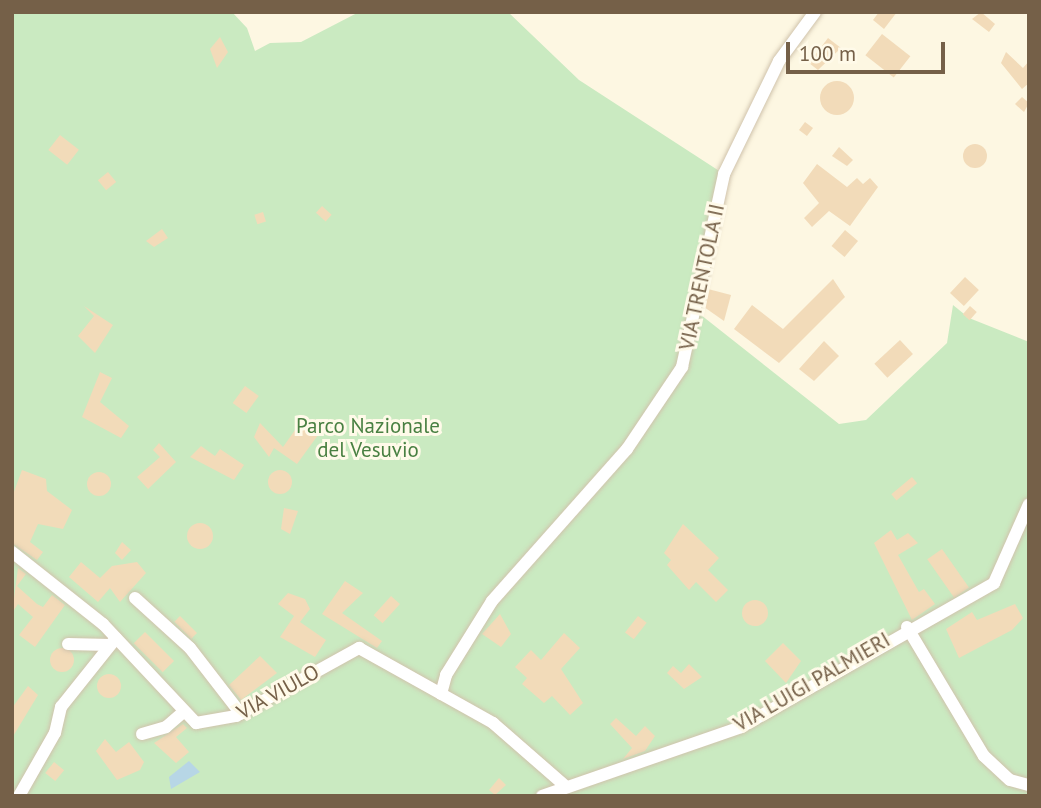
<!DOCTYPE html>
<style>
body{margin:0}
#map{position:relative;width:1041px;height:808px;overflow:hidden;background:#fdf7e2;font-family:"PT Sans",sans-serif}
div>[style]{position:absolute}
.green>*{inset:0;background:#caeac1}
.water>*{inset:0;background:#b7d6e6}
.building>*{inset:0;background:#f2dbb9;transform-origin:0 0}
.round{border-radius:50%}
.roads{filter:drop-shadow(0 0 2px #d0c3ac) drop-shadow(0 0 2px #d0c3ac)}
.minor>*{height:12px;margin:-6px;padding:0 6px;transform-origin:6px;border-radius:6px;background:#fff}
span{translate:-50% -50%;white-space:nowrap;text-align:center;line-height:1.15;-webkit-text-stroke:6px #fffae9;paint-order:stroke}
.street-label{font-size:21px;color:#756048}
.park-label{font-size:21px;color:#498042}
.frame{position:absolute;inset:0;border:14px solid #756048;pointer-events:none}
.scale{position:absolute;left:786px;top:42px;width:159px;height:32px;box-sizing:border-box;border:4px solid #756048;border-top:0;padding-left:9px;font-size:21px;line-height:24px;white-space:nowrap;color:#756048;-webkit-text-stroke:5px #fffae9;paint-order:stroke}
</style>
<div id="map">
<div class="green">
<i style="clip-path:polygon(12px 12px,232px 12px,247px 28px,255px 51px,270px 43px,301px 42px,359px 12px,508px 12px,579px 80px,727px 176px,701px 315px,839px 424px,866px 420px,947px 343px,953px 305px,969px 318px,1029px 342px,1029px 796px,12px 796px)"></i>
</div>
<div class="water">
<i style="clip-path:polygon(189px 761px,200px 772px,171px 789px,169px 777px)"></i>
</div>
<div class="building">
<i style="clip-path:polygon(879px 12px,897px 12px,884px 29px,873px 20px)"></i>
<i style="clip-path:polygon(981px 12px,995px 24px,989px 32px,972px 19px)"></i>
<i style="left:882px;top:34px;width:36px;height:27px;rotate:38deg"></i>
<i style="clip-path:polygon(220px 37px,228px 52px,217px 68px,210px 49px)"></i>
<i style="clip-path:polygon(828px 38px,841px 48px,818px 70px,809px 63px)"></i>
<i style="clip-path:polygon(1006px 52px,1023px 68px,1029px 61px,1029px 83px,1022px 89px,1001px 63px)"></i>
<i class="round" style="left:820px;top:81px;width:34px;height:34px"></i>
<i style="clip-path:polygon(1022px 97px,1029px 103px,1024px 112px,1015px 104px)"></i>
<i style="left:805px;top:122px;width:10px;height:10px;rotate:37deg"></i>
<i style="left:60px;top:135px;width:24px;height:19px;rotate:38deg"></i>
<i class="round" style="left:963px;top:144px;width:24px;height:24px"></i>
<i style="clip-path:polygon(839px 147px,853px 160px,847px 166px,832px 156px)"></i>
<i style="clip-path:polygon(817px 164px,847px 187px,857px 178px,863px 184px,870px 178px,878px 187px,850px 226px,829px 211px,812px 227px,804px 218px,819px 203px,803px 183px)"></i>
<i style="left:108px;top:172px;width:13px;height:13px;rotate:51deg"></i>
<i style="left:322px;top:206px;width:13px;height:9px;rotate:42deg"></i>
<i style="left:263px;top:212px;width:10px;height:9px;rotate:73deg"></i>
<i style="clip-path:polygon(162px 229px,168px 238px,154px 247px,146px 241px)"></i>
<i style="left:845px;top:230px;width:17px;height:21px;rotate:40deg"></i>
<i style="left:965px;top:277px;width:19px;height:22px;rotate:43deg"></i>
<i style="clip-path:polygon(833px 279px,845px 297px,779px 363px,734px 329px,752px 305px,783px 329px)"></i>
<i style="clip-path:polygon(708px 289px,731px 295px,724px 321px,704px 307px)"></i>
<i style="clip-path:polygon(84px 306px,113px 325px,95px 353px,78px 336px,94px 316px)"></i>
<i style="left:970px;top:306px;width:9px;height:11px;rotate:41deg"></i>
<i style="left:900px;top:340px;width:19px;height:35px;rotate:47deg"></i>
<i style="clip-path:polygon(824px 341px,839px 356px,814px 381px,799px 369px)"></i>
<i style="clip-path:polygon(100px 372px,112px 378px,100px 402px,129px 426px,121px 438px,82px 417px)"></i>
<i style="left:245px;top:386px;width:17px;height:21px;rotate:36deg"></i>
<i style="clip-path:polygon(305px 416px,321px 431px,297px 464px,274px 448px,269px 457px,254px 437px,260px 423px,283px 447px)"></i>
<i style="clip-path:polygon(159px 443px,176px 462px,148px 489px,137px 477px,160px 457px,153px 450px)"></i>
<i style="clip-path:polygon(201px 446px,215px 456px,220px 449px,244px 465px,234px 480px,190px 457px)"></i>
<i style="clip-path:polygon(22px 470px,46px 479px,47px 491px,72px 510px,63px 529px,38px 524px,30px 542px,43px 552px,37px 560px,12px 543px,12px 497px)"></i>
<i class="round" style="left:268px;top:470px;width:24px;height:24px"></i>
<i class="round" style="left:87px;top:472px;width:24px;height:24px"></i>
<i style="left:912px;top:477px;width:8px;height:27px;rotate:50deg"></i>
<i style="clip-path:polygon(284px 508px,298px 511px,290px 534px,281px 529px)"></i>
<i class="round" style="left:187px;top:523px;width:26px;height:26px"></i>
<i style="clip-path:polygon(683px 524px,719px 558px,708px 570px,728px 590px,716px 602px,696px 582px,689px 590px,667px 565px,671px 560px,664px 553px)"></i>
<i style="clip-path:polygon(891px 530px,897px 540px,908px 533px,918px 543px,898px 555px,919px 592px,924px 589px,935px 604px,912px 620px,874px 543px)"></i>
<i style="clip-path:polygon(122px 542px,131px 550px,122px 560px,115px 553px)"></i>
<i style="left:942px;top:549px;width:47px;height:18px;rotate:55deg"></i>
<i style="clip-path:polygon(81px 562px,100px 578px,112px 566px,137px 562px,146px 573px,120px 602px,110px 588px,98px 602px,69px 577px)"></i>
<i style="clip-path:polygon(18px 568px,26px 574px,17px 586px,37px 604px,43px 607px,52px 595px,65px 605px,35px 647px,19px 635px,33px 617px,18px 604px,12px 613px)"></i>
<i style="clip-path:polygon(345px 581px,363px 593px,342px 613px,382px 641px,377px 648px,322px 614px)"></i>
<i style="clip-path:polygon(288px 593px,305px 599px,310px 609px,300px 622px,326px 640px,315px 657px,280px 637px,294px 616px,278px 604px)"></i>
<i style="left:391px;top:596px;width:12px;height:26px;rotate:42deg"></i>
<i class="round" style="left:742px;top:600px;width:26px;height:26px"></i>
<i style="clip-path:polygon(1015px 604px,1023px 618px,1012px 630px,959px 658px,946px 629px,972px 612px,977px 620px)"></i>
<i style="clip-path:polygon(500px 614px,511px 634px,501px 647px,482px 634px)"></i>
<i style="left:180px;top:616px;width:24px;height:8px;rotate:45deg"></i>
<i style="left:638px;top:616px;width:11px;height:21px;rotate:38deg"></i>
<i style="left:145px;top:632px;width:41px;height:16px;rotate:45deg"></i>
<i style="clip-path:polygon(564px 633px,580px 648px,561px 669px,583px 703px,570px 715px,552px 696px,544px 703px,522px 684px,527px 678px,515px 667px,531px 650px,541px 660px)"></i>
<i style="clip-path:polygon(783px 643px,801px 661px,786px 683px,765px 661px)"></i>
<i class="round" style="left:50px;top:648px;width:24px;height:24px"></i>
<i style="clip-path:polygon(260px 656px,277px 673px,241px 700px,229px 685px)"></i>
<i style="clip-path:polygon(689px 664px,702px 677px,684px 689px,667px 673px,673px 666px,681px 673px)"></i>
<i class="round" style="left:97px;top:674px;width:24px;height:24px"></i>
<i style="clip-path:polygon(28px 686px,38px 695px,12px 738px,12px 708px)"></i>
<i style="clip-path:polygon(616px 718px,636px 736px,645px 726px,655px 736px,645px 751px,623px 759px,632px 748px,610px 724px)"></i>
<i style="clip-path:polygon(183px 724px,187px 728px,176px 737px,189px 752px,176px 763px,154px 743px)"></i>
<i style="clip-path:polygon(105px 739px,116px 752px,129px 742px,144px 762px,140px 770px,117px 780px,96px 751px)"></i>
<i style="left:54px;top:762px;width:13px;height:14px;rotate:39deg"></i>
<i style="clip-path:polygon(499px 778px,506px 785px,495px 795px,489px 790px)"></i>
</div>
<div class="roads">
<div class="minor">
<i style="left:12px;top:552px;width:116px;rotate:38.4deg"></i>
<i style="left:103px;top:624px;width:136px;rotate:46.8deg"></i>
<i style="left:196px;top:723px;width:41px;rotate:-9.9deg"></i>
<i style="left:236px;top:716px;width:141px;rotate:-28.9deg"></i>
<i style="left:359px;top:648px;width:154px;rotate:29.2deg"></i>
<i style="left:493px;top:723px;width:94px;rotate:41.1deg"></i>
<i style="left:135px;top:598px;width:74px;rotate:42.3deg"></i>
<i style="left:190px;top:648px;width:83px;rotate:52.3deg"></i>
<i style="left:907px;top:627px;width:150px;rotate:59.2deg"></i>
<i style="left:984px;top:756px;width:35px;rotate:43deg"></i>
<i style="left:1010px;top:780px;width:20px;rotate:15deg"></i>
<i style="left:68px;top:644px;width:42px;rotate:1.4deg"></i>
<i style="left:441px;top:694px;width:20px;rotate:-75deg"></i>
<i style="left:446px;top:675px;width:87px;rotate:-58.1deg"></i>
<i style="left:492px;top:601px;width:203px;rotate:-48.4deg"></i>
<i style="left:627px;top:449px;width:99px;rotate:-56.1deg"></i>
<i style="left:682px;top:367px;width:198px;rotate:-77.7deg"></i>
<i style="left:724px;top:174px;width:126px;rotate:-64deg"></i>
<i style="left:779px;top:61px;width:61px;rotate:-53.7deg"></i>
<i style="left:142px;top:734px;width:25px;rotate:-16deg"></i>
<i style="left:166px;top:727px;width:23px;rotate:-41deg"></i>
<i style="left:19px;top:796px;width:73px;rotate:-60.3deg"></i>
<i style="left:55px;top:733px;width:27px;rotate:-77deg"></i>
<i style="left:61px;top:707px;width:88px;rotate:-51.4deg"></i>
<i style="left:542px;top:796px;width:211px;rotate:-19.1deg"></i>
<i style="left:741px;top:727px;width:291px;rotate:-29.6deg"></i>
<i style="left:994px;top:583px;width:86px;rotate:-66.1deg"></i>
</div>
</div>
<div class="street-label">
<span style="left:702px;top:277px;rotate:-78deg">VIA TRENTOLA II</span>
<span style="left:812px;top:682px;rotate:-30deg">VIA LUIGI PALMIERI</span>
<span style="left:278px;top:692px;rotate:-29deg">VIA VIULO</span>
</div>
<div class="park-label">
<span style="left:368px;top:438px">Parco Nazionale<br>del Vesuvio</span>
</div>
<div class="frame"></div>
<div class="scale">100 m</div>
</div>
